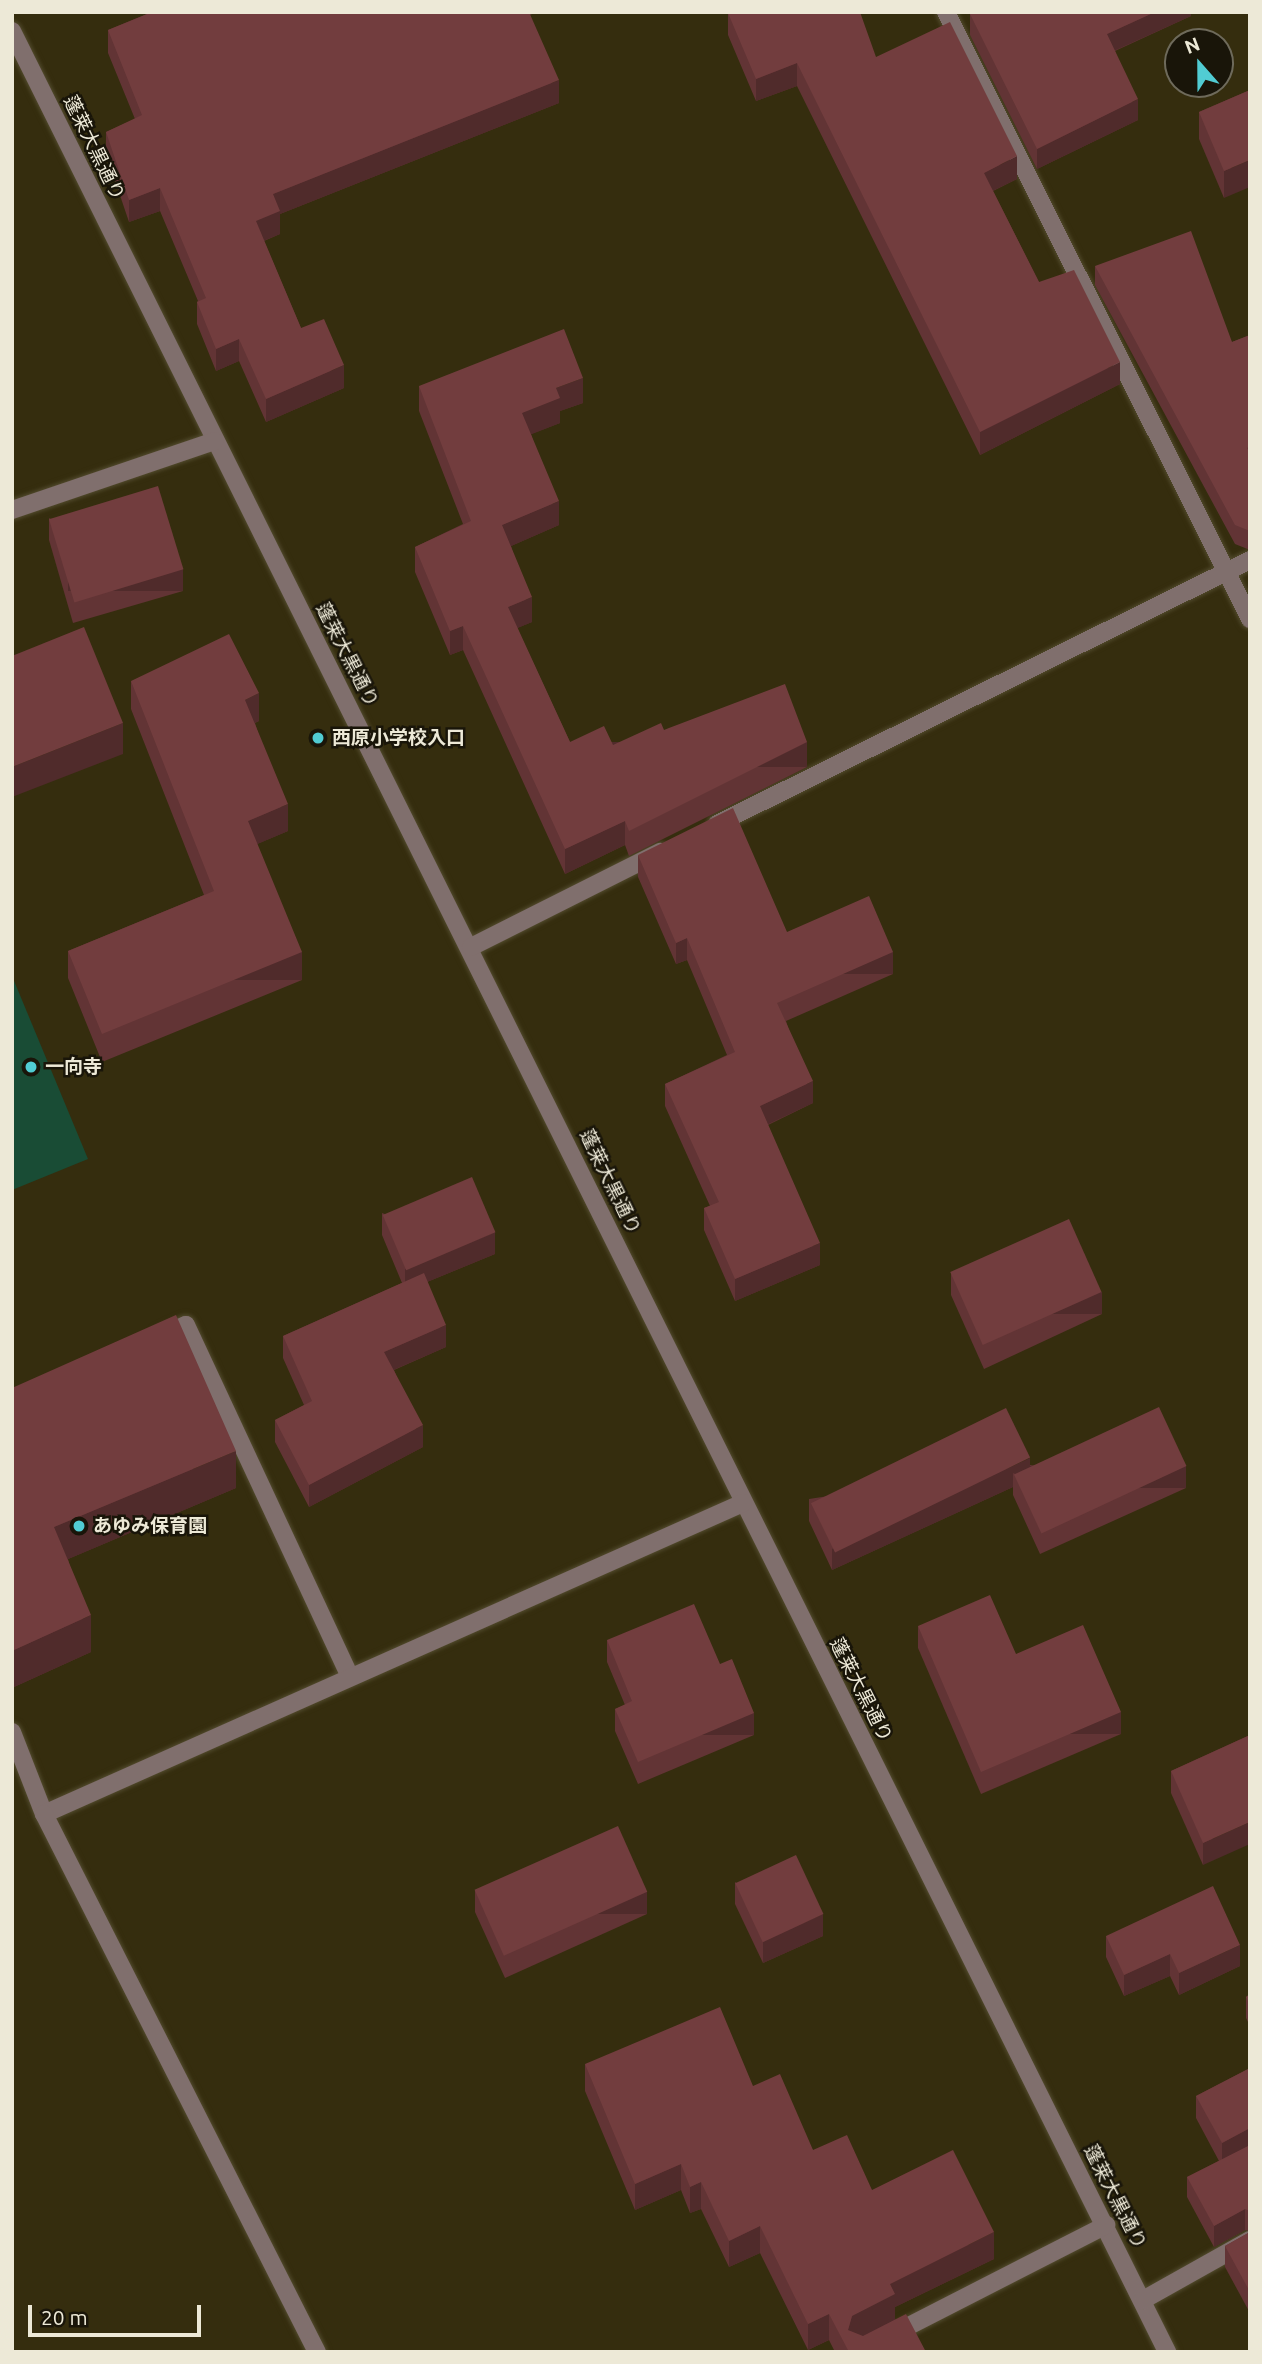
<!DOCTYPE html>
<meta charset="utf-8">
<style>
body{margin:0}
#map{position:relative;width:1262px;height:2364px;overflow:hidden;background:#352d0e;font-family:Ubuntu,"Noto Sans JP",sans-serif}
div>[style]{position:absolute}
.green>*{inset:0;background:#194c35}
.roads{filter:drop-shadow(0 0 2px #524b2e) drop-shadow(0 0 2px #524b2e)}
.minor>*{height:18px;margin:-9px;padding:0 9px;transform-origin:9px;border-radius:9px;background:#806f6d}
.wall>*{inset:0;background:#623435}
.shaded-wall>*{inset:0;background:#502b2b;transform-origin:0 0}
.building>*{inset:0;background:#723d3e;transform-origin:0 0}
.dots>*{width:19px;height:19px;translate:-50% -50%;box-sizing:border-box;border:4px solid #191509;border-radius:50%}
span{translate:-50% -50%;white-space:nowrap;text-align:center;line-height:1.15;-webkit-text-stroke:5px #191509;paint-order:stroke}
.street-label{font-size:19px;color:#ede9d7}
.poi-label{font-size:19px;color:#ede9d7;font-weight:700}
.left{translate:0 -50%;text-align:left}
.frame{position:absolute;inset:0;border:14px solid #ede9d7;pointer-events:none}
.north{position:absolute;left:1164px;top:28px;width:70px;height:70px;box-sizing:border-box;background:#191509;border:2px solid #6e6a5b;border-radius:50%;rotate:339deg;font-size:19px;font-weight:700;line-height:28px;text-align:center;color:#ede9d7}
.north::after{content:'';display:block;margin:auto;width:24px;height:32px;background:#51ccd3;clip-path:polygon(50% 0,100% 100%,50% 72%,0 100%)}
.scale{position:absolute;left:28px;top:2305px;width:173px;height:32px;box-sizing:border-box;border:4px solid #ede9d7;border-top:0;padding-left:9px;font-size:21px;line-height:24px;white-space:nowrap;color:#ede9d7;-webkit-text-stroke:5px #191509;paint-order:stroke}
</style>
<div id="map">
<div class="green">
<i style="clip-path:polygon(12px 976px,88px 1159px,12px 1190px)"></i>
</div>
<div class="roads">
<div class="minor">
<i style="left:946px;top:12px;width:679px;rotate:63.4deg"></i>
<i style="left:12px;top:31px;width:2593px;rotate:63.54deg"></i>
<i style="left:12px;top:510px;width:214px;rotate:-18.8deg"></i>
<i style="left:717px;top:824px;width:595px;rotate:-26.35deg"></i>
<i style="left:471px;top:947px;width:212px;rotate:-26.7deg"></i>
<i style="left:161px;top:1336px;width:27px;rotate:-24deg"></i>
<i style="left:186px;top:1325px;width:386px;rotate:65deg"></i>
<i style="left:12px;top:1732px;width:88px;rotate:68.7deg"></i>
<i style="left:44px;top:1814px;width:765px;rotate:-23.99deg"></i>
<i style="left:44px;top:1814px;width:603px;rotate:63.1deg"></i>
<i style="left:1143px;top:2300px;width:123px;rotate:-29.3deg"></i>
<i style="left:858px;top:2352px;width:279px;rotate:-27.1deg"></i>
</div>
</div>
<div class="wall">
<i style="clip-path:polygon(152px 12px,536px 12px,530px 15px,559px 103px,280px 214px,280px 234px,264px 241px,301px 328px,344px 388px,266px 422px,239px 361px,216px 371px,197px 324px,197px 302px,198px 301px,160px 211px,129px 222px,106px 154px,106px 132px,135px 119px,108px 53px,108px 30px)"></i>
<i style="clip-path:polygon(1191px 12px,1191px 16px,1115px 51px,1138px 120px,1037px 169px,970px 35px,970px 14px)"></i>
<i style="clip-path:polygon(728px 13px,876px 57px,1017px 179px,993px 191px,1039px 282px,1120px 384px,980px 455px,797px 86px,756px 101px,728px 35px)"></i>
<i style="clip-path:polygon(1250px 90px,1224px 198px,1199px 139px,1199px 112px)"></i>
<i style="clip-path:polygon(1095px 266px,1232px 342px,1250px 335px,1250px 550px,1235px 544px,1095px 285px)"></i>
<i style="clip-path:polygon(419px 386px,583px 403px,560px 411px,560px 423px,531px 434px,559px 525px,511px 546px,532px 622px,517px 628px,570px 742px,613px 745px,664px 730px,807px 767px,629px 856px,625px 845px,565px 874px,463px 650px,450px 655px,415px 572px,415px 547px,463px 524px,419px 411px)"></i>
<i style="clip-path:polygon(49px 518px,183px 591px,73px 623px,49px 540px)"></i>
<i style="clip-path:polygon(131px 681px,259px 721px,255px 723px,288px 831px,257px 844px,302px 980px,102px 1062px,68px 978px,68px 951px,204px 895px,131px 709px)"></i>
<i style="clip-path:polygon(638px 855px,787px 932px,893px 974px,786px 1021px,813px 1103px,768px 1125px,820px 1265px,735px 1301px,704px 1230px,704px 1208px,710px 1206px,665px 1106px,665px 1084px,727px 1055px,687px 960px,676px 964px,638px 877px)"></i>
<i style="clip-path:polygon(382px 1213px,495px 1254px,427px 1282px,446px 1347px,394px 1370px,423px 1447px,309px 1507px,275px 1442px,275px 1420px,304px 1405px,283px 1358px,283px 1336px,402px 1283px,382px 1235px)"></i>
<i style="clip-path:polygon(951px 1274px,1102px 1314px,984px 1369px,951px 1295px)"></i>
<i style="clip-path:polygon(12px 1388px,236px 1488px,68px 1559px,91px 1652px,14px 1687px,12px 1683px)"></i>
<i style="clip-path:polygon(1030px 1465px,1186px 1488px,1040px 1554px,1013px 1495px,1013px 1487px,832px 1570px,809px 1521px,809px 1499px)"></i>
<i style="clip-path:polygon(918px 1626px,1016px 1654px,1121px 1734px,981px 1794px,918px 1648px)"></i>
<i style="clip-path:polygon(607px 1640px,720px 1664px,754px 1735px,638px 1784px,615px 1731px,615px 1709px,625px 1705px,607px 1662px)"></i>
<i style="clip-path:polygon(1250px 1735px,1203px 1865px,1171px 1793px,1171px 1771px)"></i>
<i style="clip-path:polygon(735px 1882px,823px 1936px,763px 1963px,735px 1904px)"></i>
<i style="clip-path:polygon(475px 1890px,647px 1914px,505px 1978px,475px 1912px)"></i>
<i style="clip-path:polygon(1106px 1936px,1240px 1966px,1179px 1995px,1170px 1976px,1124px 1996px,1106px 1957px)"></i>
<i style="clip-path:polygon(1250px 1994px,1250px 2026px,1246px 2018px,1246px 1997px)"></i>
<i style="clip-path:polygon(585px 2064px,753px 2086px,813px 2150px,872px 2190px,994px 2259px,895px 2307px,895px 2319px,926px 2352px,835px 2352px,829px 2340px,808px 2350px,760px 2253px,729px 2267px,701px 2209px,690px 2213px,681px 2190px,635px 2210px,585px 2091px)"></i>
<i style="clip-path:polygon(1250px 2068px,1250px 2231px,1245px 2230px,1214px 2247px,1187px 2197px,1187px 2177px,1219px 2161px,1196px 2118px,1196px 2096px)"></i>
<i style="clip-path:polygon(1250px 2232px,1250px 2313px,1225px 2267px,1225px 2246px)"></i>
</div>
<div class="shaded-wall">
<i style="clip-path:polygon(1155px 12px,1191px 12px,1191px 16px,1107px 54px,1107px 34px)"></i>
<i style="clip-path:polygon(797px 63px,797px 86px,756px 101px,756px 79px)"></i>
<i style="clip-path:polygon(559px 80px,559px 103px,280px 214px,280px 234px,256px 244px,256px 221px,273px 194px)"></i>
<i style="clip-path:polygon(1138px 99px,1138px 120px,1037px 169px,1037px 149px)"></i>
<i style="clip-path:polygon(1017px 156px,1017px 179px,984px 195px,984px 173px)"></i>
<i style="clip-path:polygon(1250px 160px,1250px 187px,1224px 198px,1224px 171px)"></i>
<i style="clip-path:polygon(160px 188px,160px 211px,129px 222px,129px 200px)"></i>
<i style="clip-path:polygon(239px 339px,239px 361px,216px 371px,216px 349px)"></i>
<i style="clip-path:polygon(1120px 362px,1120px 384px,980px 455px,980px 432px)"></i>
<i style="clip-path:polygon(344px 365px,344px 388px,266px 422px,266px 399px)"></i>
<i style="clip-path:polygon(583px 378px,583px 403px,560px 411px,560px 423px,522px 438px,522px 413px,556px 388px)"></i>
<i style="clip-path:polygon(559px 501px,559px 525px,502px 550px,502px 525px)"></i>
<i style="left:183px;top:569px;width:22px;height:115px;rotate:90deg"></i>
<i style="clip-path:polygon(532px 597px,532px 622px,508px 632px,508px 607px)"></i>
<i style="clip-path:polygon(463px 626px,463px 650px,450px 655px,450px 631px)"></i>
<i style="clip-path:polygon(259px 693px,259px 721px,245px 727px,245px 700px)"></i>
<i style="clip-path:polygon(123px 723px,123px 754px,12px 797px,12px 767px)"></i>
<i style="left:807px;top:742px;width:25px;height:199px;rotate:90deg"></i>
<i style="clip-path:polygon(288px 804px,288px 831px,248px 848px,248px 821px)"></i>
<i style="clip-path:polygon(625px 821px,625px 845px,565px 874px,565px 849px)"></i>
<i style="clip-path:polygon(687px 938px,687px 960px,676px 964px,676px 943px)"></i>
<i style="left:302px;top:952px;width:28px;height:216px;rotate:90deg"></i>
<i style="left:893px;top:952px;width:22px;height:127px;rotate:90deg"></i>
<i style="clip-path:polygon(813px 1081px,813px 1103px,760px 1128px,760px 1106px)"></i>
<i style="clip-path:polygon(495px 1232px,495px 1254px,405px 1291px,405px 1269px)"></i>
<i style="clip-path:polygon(820px 1243px,820px 1265px,735px 1301px,735px 1279px)"></i>
<i style="left:1102px;top:1292px;width:22px;height:130px;rotate:90deg"></i>
<i style="clip-path:polygon(446px 1325px,446px 1347px,384px 1374px,384px 1352px)"></i>
<i style="clip-path:polygon(423px 1425px,423px 1447px,309px 1507px,309px 1485px)"></i>
<i style="clip-path:polygon(236px 1451px,236px 1488px,54px 1565px,54px 1527px)"></i>
<i style="clip-path:polygon(1030px 1458px,1030px 1480px,1013px 1473px,1013px 1487px,832px 1570px,832px 1549px)"></i>
<i style="left:1186px;top:1466px;width:22px;height:160px;rotate:90deg"></i>
<i style="clip-path:polygon(91px 1615px,91px 1652px,14px 1687px,14px 1650px)"></i>
<i style="left:1121px;top:1712px;width:22px;height:152px;rotate:90deg"></i>
<i style="left:754px;top:1713px;width:22px;height:126px;rotate:90deg"></i>
<i style="clip-path:polygon(1250px 1822px,1250px 1844px,1203px 1865px,1203px 1843px)"></i>
<i style="left:647px;top:1892px;width:22px;height:156px;rotate:90deg"></i>
<i style="clip-path:polygon(823px 1914px,823px 1936px,763px 1963px,763px 1941px)"></i>
<i style="clip-path:polygon(1240px 1945px,1240px 1966px,1179px 1995px,1179px 1973px)"></i>
<i style="clip-path:polygon(1170px 1954px,1170px 1976px,1124px 1996px,1124px 1975px)"></i>
<i style="clip-path:polygon(1250px 2128px,1250px 2150px,1222px 2165px,1222px 2143px)"></i>
<i style="clip-path:polygon(681px 2164px,681px 2190px,635px 2210px,635px 2184px)"></i>
<i style="clip-path:polygon(701px 2182px,701px 2209px,690px 2213px,690px 2187px)"></i>
<i style="clip-path:polygon(1245px 2209px,1245px 2230px,1214px 2247px,1214px 2226px)"></i>
<i style="clip-path:polygon(760px 2226px,760px 2253px,729px 2267px,729px 2241px)"></i>
<i style="clip-path:polygon(994px 2232px,994px 2259px,895px 2307px,895px 2320px,852px 2342px,848px 2330px,852px 2316px,890px 2284px)"></i>
<i style="clip-path:polygon(829px 2314px,829px 2340px,808px 2350px,808px 2324px)"></i>
</div>
<div class="building">
<i style="clip-path:polygon(152px 12px,529px 12px,559px 80px,273px 194px,280px 211px,256px 221px,301px 328px,324px 319px,344px 365px,266px 399px,239px 339px,216px 349px,197px 302px,206px 298px,160px 188px,129px 200px,106px 132px,142px 115px,108px 30px)"></i>
<i style="clip-path:polygon(860px 12px,876px 57px,950px 22px,1017px 156px,984px 173px,1039px 282px,1074px 270px,1120px 362px,980px 432px,797px 63px,756px 79px,728px 13px)"></i>
<i style="clip-path:polygon(975px 12px,1155px 12px,1107px 34px,1138px 99px,1037px 149px,970px 14px)"></i>
<i style="clip-path:polygon(1250px 90px,1250px 160px,1224px 171px,1199px 112px)"></i>
<i style="clip-path:polygon(1191px 231px,1232px 342px,1250px 335px,1250px 446px,1247px 448px,1250px 453px,1250px 531px,1235px 525px,1095px 266px)"></i>
<i style="clip-path:polygon(564px 329px,583px 378px,556px 388px,560px 398px,522px 413px,559px 501px,502px 525px,532px 597px,508px 607px,570px 742px,604px 726px,613px 745px,661px 723px,664px 730px,785px 684px,807px 742px,629px 831px,625px 821px,565px 849px,463px 626px,450px 631px,415px 547px,471px 521px,419px 386px)"></i>
<i style="left:158px;top:486px;width:87px;height:114px;rotate:73deg"></i>
<i style="clip-path:polygon(84px 627px,123px 723px,12px 767px,12px 656px)"></i>
<i style="clip-path:polygon(229px 634px,259px 693px,245px 700px,288px 804px,248px 821px,302px 952px,102px 1034px,68px 951px,214px 891px,131px 681px)"></i>
<i style="clip-path:polygon(733px 808px,787px 932px,869px 896px,893px 952px,777px 1003px,813px 1081px,760px 1106px,820px 1243px,735px 1279px,704px 1208px,719px 1202px,665px 1084px,735px 1052px,687px 938px,676px 943px,638px 855px)"></i>
<i style="left:472px;top:1177px;width:60px;height:97px;rotate:67deg"></i>
<i style="left:1069px;top:1219px;width:80px;height:130px;rotate:66deg"></i>
<i style="clip-path:polygon(424px 1273px,446px 1325px,384px 1352px,423px 1425px,309px 1485px,275px 1420px,312px 1401px,283px 1336px)"></i>
<i style="clip-path:polygon(176px 1315px,236px 1451px,54px 1527px,91px 1615px,14px 1650px,12px 1646px,12px 1388px)"></i>
<i style="left:1159px;top:1407px;width:65px;height:160px;rotate:65deg"></i>
<i style="left:1006px;top:1408px;width:55px;height:217px;rotate:64deg"></i>
<i style="clip-path:polygon(990px 1595px,1016px 1654px,1083px 1625px,1121px 1712px,981px 1772px,918px 1626px)"></i>
<i style="clip-path:polygon(694px 1604px,720px 1664px,732px 1659px,754px 1713px,638px 1762px,615px 1709px,632px 1701px,607px 1640px)"></i>
<i style="clip-path:polygon(1250px 1735px,1250px 1822px,1203px 1843px,1171px 1771px)"></i>
<i style="left:618px;top:1826px;width:72px;height:157px;rotate:66deg"></i>
<i style="left:796px;top:1855px;width:65px;height:67px;rotate:65deg"></i>
<i style="clip-path:polygon(1213px 1886px,1240px 1945px,1179px 1973px,1170px 1954px,1124px 1975px,1106px 1936px)"></i>
<i style="clip-path:polygon(1250px 1994px,1250px 2005px,1246px 1997px)"></i>
<i style="clip-path:polygon(720px 2007px,753px 2086px,780px 2074px,813px 2150px,847px 2135px,872px 2190px,953px 2150px,994px 2232px,890px 2284px,895px 2294px,852px 2316px,848px 2330px,863px 2336px,906px 2314px,926px 2352px,849px 2352px,829px 2314px,808px 2324px,760px 2226px,729px 2241px,701px 2182px,690px 2187px,681px 2164px,635px 2184px,585px 2064px)"></i>
<i style="clip-path:polygon(1250px 2068px,1250px 2128px,1222px 2143px,1196px 2096px)"></i>
<i style="clip-path:polygon(1248px 2146px,1250px 2150px,1250px 2211px,1245px 2209px,1214px 2226px,1187px 2177px)"></i>
<i style="clip-path:polygon(1250px 2232px,1250px 2292px,1225px 2246px)"></i>
</div>
<div class="dots">
<i style="left:318px;top:738px;background:#51ccd3"></i>
<i style="left:31px;top:1067px;background:#51ccd3"></i>
<i style="left:79px;top:1526px;background:#51ccd3"></i>
</div>
<div class="street-label">
<span style="left:94px;top:148px;rotate:64deg">蓬莱大黒通り</span>
<span style="left:347px;top:655px;rotate:63deg">蓬莱大黒通り</span>
<span style="left:610px;top:1182px;rotate:64deg">蓬莱大黒通り</span>
<span style="left:861px;top:1690px;rotate:63deg">蓬莱大黒通り</span>
<span style="left:1115px;top:2197px;rotate:63deg">蓬莱大黒通り</span>
</div>
<div class="poi-label">
<span class="left" style="left:332px;top:738px">西原小学校入口</span>
<span class="left" style="left:45px;top:1067px">一向寺</span>
<span class="left" style="left:93px;top:1526px">あゆみ保育園</span>
</div>
<div class="frame"></div>
<div class="north">N</div>
<div class="scale">20 m</div>
</div>
